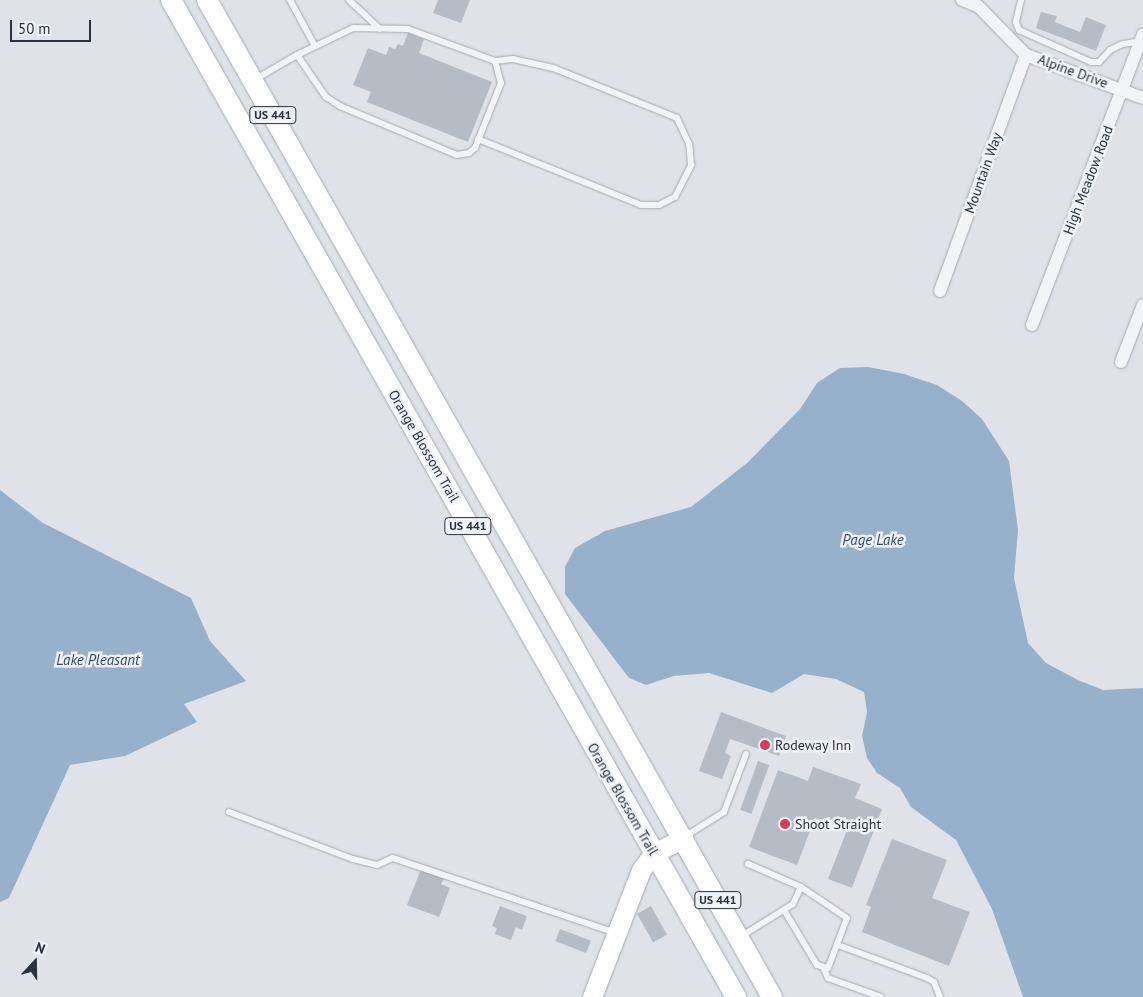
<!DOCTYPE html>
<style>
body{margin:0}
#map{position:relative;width:1143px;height:997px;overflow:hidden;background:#dfe3e9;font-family:"PT Sans",sans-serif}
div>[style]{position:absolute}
.water>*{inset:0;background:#98b1cb}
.building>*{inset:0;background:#b6bcc6;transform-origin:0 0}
.roads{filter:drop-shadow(0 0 1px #a4aab3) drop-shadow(0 0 1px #a4aab3)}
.lane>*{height:6px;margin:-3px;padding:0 3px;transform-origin:3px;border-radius:3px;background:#f2f4f7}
.street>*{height:12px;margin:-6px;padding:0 6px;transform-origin:6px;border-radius:6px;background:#f2f4f7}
.secondary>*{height:19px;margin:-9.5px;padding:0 9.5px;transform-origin:9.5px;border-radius:9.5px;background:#fff}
.primary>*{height:20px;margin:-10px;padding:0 10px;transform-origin:10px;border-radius:10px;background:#fff}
.dots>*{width:14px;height:14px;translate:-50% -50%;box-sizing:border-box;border:2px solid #eff2f7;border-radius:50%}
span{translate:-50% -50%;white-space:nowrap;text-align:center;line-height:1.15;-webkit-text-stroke:5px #eff2f7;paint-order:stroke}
.shield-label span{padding:1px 4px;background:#eff2f7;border:1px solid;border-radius:4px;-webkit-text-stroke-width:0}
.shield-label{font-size:12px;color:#273141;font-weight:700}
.street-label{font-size:14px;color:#273141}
.poi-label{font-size:14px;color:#273141}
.left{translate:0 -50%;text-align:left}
.water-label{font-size:15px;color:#2f4f77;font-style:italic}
.north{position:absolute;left:10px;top:937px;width:50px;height:50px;-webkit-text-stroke:4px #eff2f7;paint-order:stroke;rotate:21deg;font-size:14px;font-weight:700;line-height:20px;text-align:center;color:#273141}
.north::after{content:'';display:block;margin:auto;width:18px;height:22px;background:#273141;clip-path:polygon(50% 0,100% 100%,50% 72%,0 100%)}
.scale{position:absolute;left:10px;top:20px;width:81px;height:22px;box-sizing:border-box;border:2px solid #273141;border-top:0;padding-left:6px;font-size:15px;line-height:18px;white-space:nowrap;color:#273141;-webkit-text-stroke:4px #eff2f7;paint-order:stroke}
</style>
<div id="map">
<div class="water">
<i style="clip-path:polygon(868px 367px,904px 374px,937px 385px,962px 401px,982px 419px,1009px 461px,1018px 530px,1014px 578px,1028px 643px,1046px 663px,1078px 680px,1103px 690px,1143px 688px,1143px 997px,1023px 997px,992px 909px,956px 840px,911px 807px,900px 788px,877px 773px,867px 758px,862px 736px,867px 712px,864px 692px,836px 679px,804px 674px,772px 693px,709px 673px,674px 676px,646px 685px,629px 678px,565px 594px,565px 567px,575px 548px,605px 531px,691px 507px,747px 463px,800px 409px,817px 383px,840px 368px)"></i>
<i style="clip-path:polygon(0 490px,43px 523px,191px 598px,210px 641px,246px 681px,184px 704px,197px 722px,125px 756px,70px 765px,9px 898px,0 902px)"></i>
</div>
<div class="building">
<i style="clip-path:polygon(438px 0,470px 0,461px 23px,433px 13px)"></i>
<i style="clip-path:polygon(1041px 12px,1057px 16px,1055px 22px,1080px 32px,1086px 17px,1106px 25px,1096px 51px,1036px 28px)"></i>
<i style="clip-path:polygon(408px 33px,424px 39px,419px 53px,492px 82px,468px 142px,367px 102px,371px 92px,353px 85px,368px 48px,386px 55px,389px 47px,395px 49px,398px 44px,403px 46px)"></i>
<i style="clip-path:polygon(721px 712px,786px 736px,779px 756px,730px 739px,725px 753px,731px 756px,722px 779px,699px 771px)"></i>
<i style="left:758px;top:761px;width:12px;height:52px;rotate:20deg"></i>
<i style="clip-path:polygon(813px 767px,861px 784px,855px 798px,882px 809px,852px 888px,828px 879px,847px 830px,815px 818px,797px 865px,749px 847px,778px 770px,808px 781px)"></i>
<i style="clip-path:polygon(892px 839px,947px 860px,932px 898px,970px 912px,949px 966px,862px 932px,871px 907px,866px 905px)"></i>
<i style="clip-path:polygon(421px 869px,444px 878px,441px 884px,450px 888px,439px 917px,407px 905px)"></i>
<i style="clip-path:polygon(500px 906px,527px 916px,522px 930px,516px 927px,511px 940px,495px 934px,497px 928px,492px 926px)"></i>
<i style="left:651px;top:906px;width:33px;height:16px;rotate:61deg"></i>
<i style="left:560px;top:929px;width:33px;height:13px;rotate:21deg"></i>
</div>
<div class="roads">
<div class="lane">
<i style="left:290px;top:0;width:52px;rotate:61.5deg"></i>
<i style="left:349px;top:0;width:42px;rotate:43.1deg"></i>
<i style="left:1021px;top:0;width:23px;rotate:103deg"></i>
<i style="left:1016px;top:22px;width:9px;rotate:69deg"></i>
<i style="left:1019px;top:30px;width:79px;rotate:24deg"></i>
<i style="left:1091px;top:62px;width:8px"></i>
<i style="left:1099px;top:62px;width:16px;rotate:-47deg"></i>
<i style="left:1110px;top:50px;width:14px;rotate:-25deg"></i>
<i style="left:1123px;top:44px;width:18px;rotate:-9deg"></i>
<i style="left:254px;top:80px;width:50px;rotate:-30.2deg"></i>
<i style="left:297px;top:55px;width:62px;rotate:-25.7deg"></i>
<i style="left:353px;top:28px;width:55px;rotate:1deg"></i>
<i style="left:408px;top:29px;width:93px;rotate:20.2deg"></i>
<i style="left:495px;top:61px;width:23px;rotate:75deg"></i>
<i style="left:501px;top:83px;width:70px;rotate:111.8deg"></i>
<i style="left:475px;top:148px;width:8px;rotate:140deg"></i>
<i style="left:469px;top:153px;width:12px;rotate:171deg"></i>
<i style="left:457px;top:155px;width:127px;rotate:-157.3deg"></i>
<i style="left:340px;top:106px;width:17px;rotate:-147deg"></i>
<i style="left:326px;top:97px;width:51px;rotate:-124.6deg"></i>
<i style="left:478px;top:139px;width:176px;rotate:22deg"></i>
<i style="left:641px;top:205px;width:18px"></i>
<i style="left:659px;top:205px;width:18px;rotate:-27deg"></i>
<i style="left:675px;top:197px;width:36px;rotate:-63deg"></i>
<i style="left:691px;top:165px;width:21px;rotate:-95deg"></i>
<i style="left:689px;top:144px;width:29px;rotate:-115deg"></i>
<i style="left:677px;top:118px;width:134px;rotate:-158deg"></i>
<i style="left:553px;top:68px;width:41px;rotate:-167.3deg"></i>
<i style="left:513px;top:59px;width:18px;rotate:174deg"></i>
<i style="left:229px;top:812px;width:133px;rotate:20.8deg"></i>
<i style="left:353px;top:859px;width:25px;rotate:14deg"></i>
<i style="left:377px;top:865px;width:17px;rotate:-24deg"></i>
<i style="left:393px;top:858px;width:235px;rotate:18.6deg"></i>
<i style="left:684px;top:837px;width:47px;rotate:-32deg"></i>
<i style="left:724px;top:812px;width:62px;rotate:-69.2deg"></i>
<i style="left:784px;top:910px;width:64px;rotate:59deg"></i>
<i style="left:817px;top:965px;width:11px;rotate:15deg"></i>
<i style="left:828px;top:968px;width:53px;rotate:-69.2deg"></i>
<i style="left:847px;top:918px;width:55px;rotate:-146deg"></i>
<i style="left:740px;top:937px;width:62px;rotate:-31.9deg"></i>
<i style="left:793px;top:904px;width:19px;rotate:-65deg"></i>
<i style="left:801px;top:887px;width:58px;rotate:-156.5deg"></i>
<i style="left:838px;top:945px;width:95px;rotate:20.3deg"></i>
<i style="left:927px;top:978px;width:8px;rotate:30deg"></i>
<i style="left:934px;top:982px;width:16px;rotate:68deg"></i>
<i style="left:824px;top:969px;width:10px;rotate:66deg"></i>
<i style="left:828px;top:978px;width:56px;rotate:19.7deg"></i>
</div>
<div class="street">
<i style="left:962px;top:0;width:17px;rotate:21deg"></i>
<i style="left:978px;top:6px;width:69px;rotate:45.6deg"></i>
<i style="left:1026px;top:55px;width:125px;rotate:20.2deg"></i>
<i style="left:940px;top:291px;width:251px;rotate:-70deg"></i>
<i style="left:1032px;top:325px;width:311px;rotate:-69.1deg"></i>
<i style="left:1121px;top:362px;width:61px;rotate:-68.9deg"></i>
</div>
<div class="secondary">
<i style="left:592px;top:997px;width:136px;rotate:-68.9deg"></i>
<i style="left:641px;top:870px;width:21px;rotate:-53deg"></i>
<i style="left:654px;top:853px;width:33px;rotate:-27deg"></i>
</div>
<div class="primary">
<i style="left:171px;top:0;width:1146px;rotate:60.46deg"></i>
<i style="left:207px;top:0;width:1146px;rotate:60.46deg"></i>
</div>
</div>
<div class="dots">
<i style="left:765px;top:745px;background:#d53d54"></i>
<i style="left:785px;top:824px;background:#d53d54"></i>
</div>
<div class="shield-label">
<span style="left:273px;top:115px">US 441</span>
<span style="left:468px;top:526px">US 441</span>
<span style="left:718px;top:900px">US 441</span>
</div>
<div class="street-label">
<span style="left:1073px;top:71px;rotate:20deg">Alpine Drive</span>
<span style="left:983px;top:173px;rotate:-70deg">Mountain Way</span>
<span style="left:1088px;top:180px;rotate:-69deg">High Meadow Road</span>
<span style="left:424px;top:446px;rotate:60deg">Orange Blossom Trail</span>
<span style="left:623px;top:799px;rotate:60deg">Orange Blossom Trail</span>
</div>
<div class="poi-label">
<span class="left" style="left:775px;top:745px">Rodeway Inn</span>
<span class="left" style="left:795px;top:824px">Shoot Straight</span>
</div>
<div class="water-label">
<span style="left:873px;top:540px">Page Lake</span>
<span style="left:98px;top:660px">Lake Pleasant</span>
</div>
<div class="north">N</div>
<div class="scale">50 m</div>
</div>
